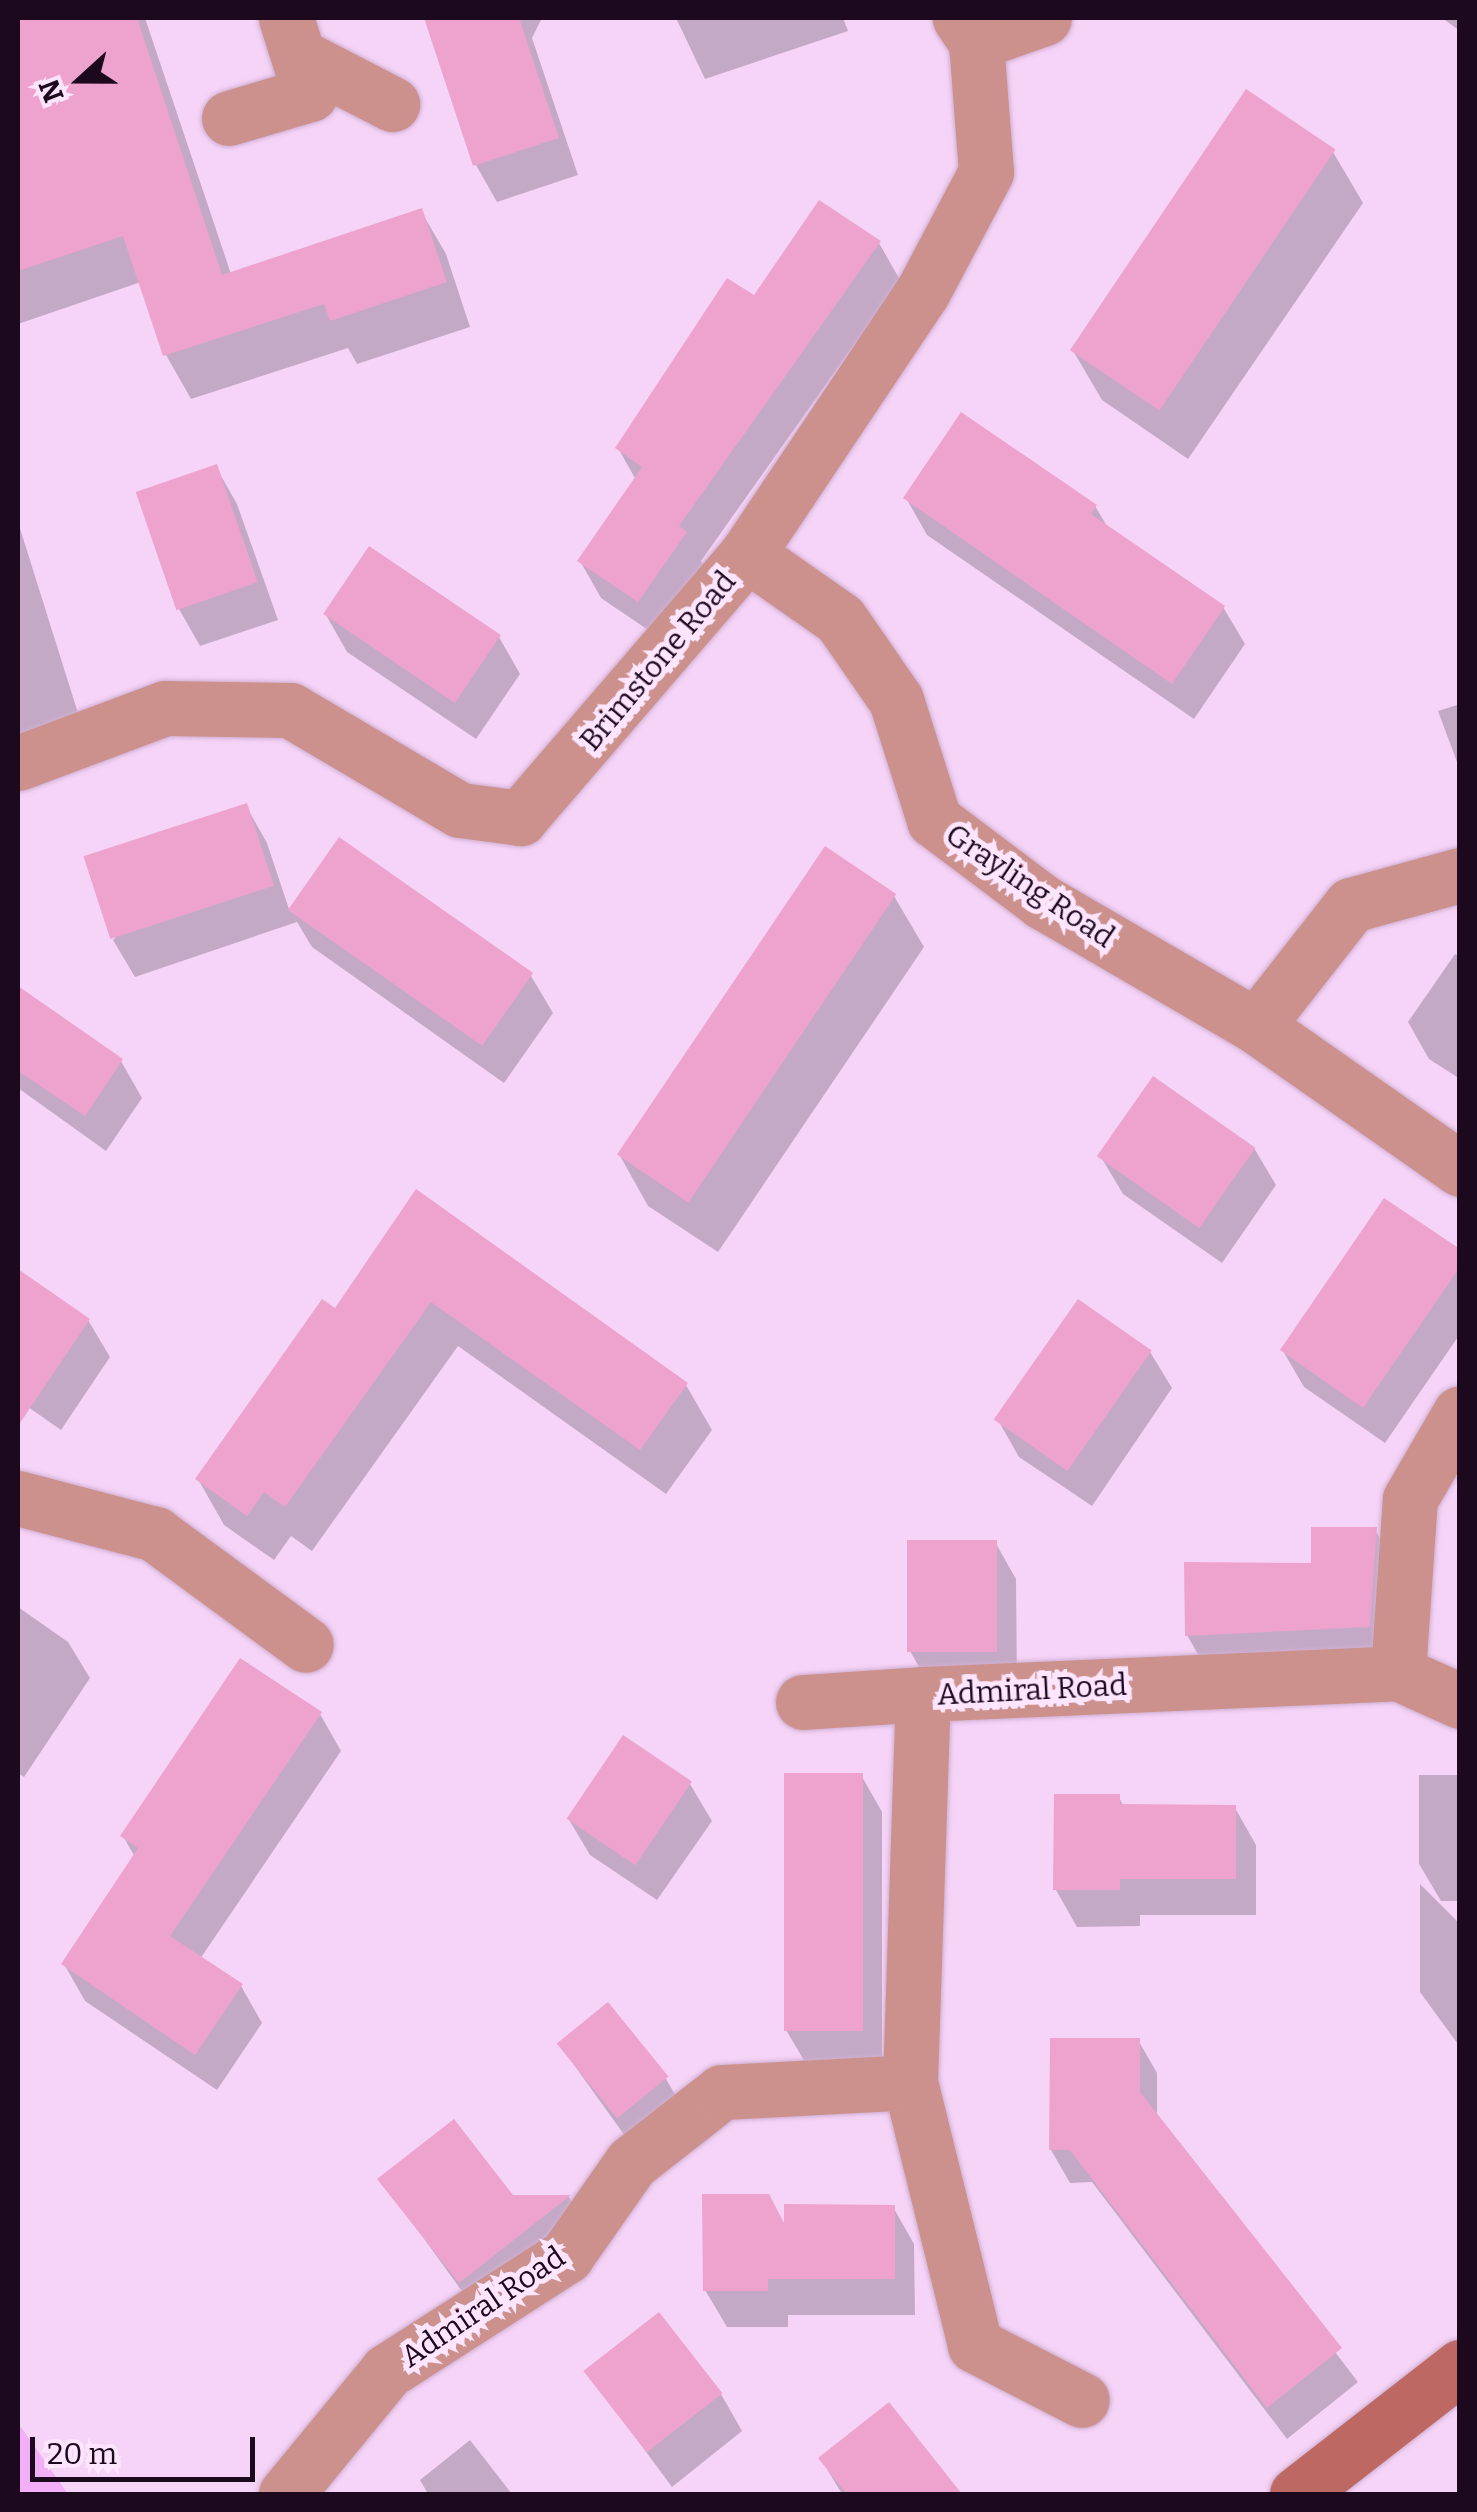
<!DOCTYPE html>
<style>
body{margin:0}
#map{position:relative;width:1477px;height:2512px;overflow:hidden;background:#f6d4f8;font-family:Bitter,serif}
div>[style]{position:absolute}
.green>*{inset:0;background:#f3aef8}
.shadow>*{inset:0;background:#0003}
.building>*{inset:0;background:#eda3ce;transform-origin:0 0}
.roads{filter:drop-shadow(0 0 2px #cfafd1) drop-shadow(0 0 2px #cfafd1)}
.street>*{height:55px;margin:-27.5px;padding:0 27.5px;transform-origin:27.5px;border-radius:27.5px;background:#cc918c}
.secondary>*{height:55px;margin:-27.5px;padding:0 27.5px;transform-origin:27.5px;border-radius:27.5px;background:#bd6863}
span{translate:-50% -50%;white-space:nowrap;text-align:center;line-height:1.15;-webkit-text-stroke:10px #fde5fe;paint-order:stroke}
.street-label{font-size:30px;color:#1c091e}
.frame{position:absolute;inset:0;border:20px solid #1c091e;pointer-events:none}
.north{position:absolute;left:30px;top:30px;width:100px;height:100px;-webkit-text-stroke:8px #fde5fe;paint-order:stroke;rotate:249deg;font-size:28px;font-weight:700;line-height:40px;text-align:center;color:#1c091e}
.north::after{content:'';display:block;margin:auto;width:35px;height:45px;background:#1c091e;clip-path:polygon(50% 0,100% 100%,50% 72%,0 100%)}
.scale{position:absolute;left:30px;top:2437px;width:225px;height:45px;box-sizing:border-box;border:5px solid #1c091e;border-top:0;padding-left:12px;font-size:30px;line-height:35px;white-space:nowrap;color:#1c091e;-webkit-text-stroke:8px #fde5fe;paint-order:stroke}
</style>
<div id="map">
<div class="green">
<i style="clip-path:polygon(18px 2423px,68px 2494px,18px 2494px)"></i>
</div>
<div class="shadow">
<i style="clip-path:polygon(53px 18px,145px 18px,231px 274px,421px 211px,446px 254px,470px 327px,357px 364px,348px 348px,191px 399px,166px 355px,141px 282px,18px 324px,18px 184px,100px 157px)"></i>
<i style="clip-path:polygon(427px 18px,542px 18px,532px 38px,578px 175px,497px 202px,476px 165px)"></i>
<i style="clip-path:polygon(676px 18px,843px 18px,848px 31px,705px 79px)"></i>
<i style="clip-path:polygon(1442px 18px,1460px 18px,1460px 31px)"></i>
<i style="clip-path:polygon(1333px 152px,1363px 203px,1188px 459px,1102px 400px,1072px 349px)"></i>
<i style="clip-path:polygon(879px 243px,900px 280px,701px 561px,707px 570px,660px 638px,601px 598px,580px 561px,636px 480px,618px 448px,755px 299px)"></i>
<i style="clip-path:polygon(216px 467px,237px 504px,278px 620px,200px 646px,179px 609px,139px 494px)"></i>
<i style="clip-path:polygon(906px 498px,1095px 506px,1108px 528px,1223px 607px,1245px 644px,1194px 719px,927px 535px)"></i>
<i style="clip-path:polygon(18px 522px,88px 745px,18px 769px)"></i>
<i style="clip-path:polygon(326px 615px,499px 637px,520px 674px,476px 739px,347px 652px)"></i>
<i style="clip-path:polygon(1460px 704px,1460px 770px,1438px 711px)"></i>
<i style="clip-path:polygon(246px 806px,267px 843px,290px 912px,339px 840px,531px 976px,553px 1013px,504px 1083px,312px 947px,297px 922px,135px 977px,113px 940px)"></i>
<i style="clip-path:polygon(894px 896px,924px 947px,718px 1252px,648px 1206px,619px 1154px)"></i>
<i style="clip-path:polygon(1455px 954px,1460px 957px,1460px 1079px,1429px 1059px,1408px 1022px)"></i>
<i style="clip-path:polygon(36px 1002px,121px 1061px,142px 1098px,106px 1151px,18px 1088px,18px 1029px)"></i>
<i style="clip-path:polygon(1254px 1148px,1276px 1185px,1222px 1263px,1123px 1194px,1101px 1157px)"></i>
<i style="clip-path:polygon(417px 1193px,686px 1385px,712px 1430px,666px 1494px,458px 1346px,312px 1551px,291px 1536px,274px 1560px,224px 1525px,198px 1479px,336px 1312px)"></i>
<i style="clip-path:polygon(1460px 1252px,1460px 1334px,1385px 1443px,1304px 1387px,1283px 1351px)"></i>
<i style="clip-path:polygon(18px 1272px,88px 1320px,110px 1357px,61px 1430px,18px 1400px)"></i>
<i style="clip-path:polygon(1150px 1352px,1172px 1388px,1092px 1506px,1019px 1457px,998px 1420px)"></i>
<i style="clip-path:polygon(1375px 1530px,1397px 1566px,1390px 1663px,1208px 1672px,1187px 1635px)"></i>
<i style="clip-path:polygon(995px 1542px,1016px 1579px,1017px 1688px,931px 1688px,910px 1651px)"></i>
<i style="clip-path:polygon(18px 1607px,68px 1642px,90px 1678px,24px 1777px,18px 1773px)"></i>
<i style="clip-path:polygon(320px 1714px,341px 1751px,200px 1959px,241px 1986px,262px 2023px,217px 2090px,85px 2001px,64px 1964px,135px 1857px,123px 1836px)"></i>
<i style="clip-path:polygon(861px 1775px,882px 1812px,882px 2067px,808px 2067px,786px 2030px)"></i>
<i style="clip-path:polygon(1419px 1775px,1460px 1775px,1460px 1901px,1441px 1901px,1419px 1864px)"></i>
<i style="clip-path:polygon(690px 1784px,712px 1821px,657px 1900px,590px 1855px,568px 1818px)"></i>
<i style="clip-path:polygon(1118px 1796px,1124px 1807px,1235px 1808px,1256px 1845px,1256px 1915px,1140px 1915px,1140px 1926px,1077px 1927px,1056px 1890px)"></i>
<i style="clip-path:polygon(1420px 1884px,1460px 1924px,1460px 2047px,1420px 1992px)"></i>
<i style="clip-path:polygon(1138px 2040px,1157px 2073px,1157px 2119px,1358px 2382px,1287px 2439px,1092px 2182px,1070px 2183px,1051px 2150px)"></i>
<i style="clip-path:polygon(559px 2044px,666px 2079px,687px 2115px,638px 2154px)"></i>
<i style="clip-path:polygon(381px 2179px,512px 2197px,569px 2197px,590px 2233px,482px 2319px)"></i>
<i style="clip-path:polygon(893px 2207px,914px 2244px,915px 2315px,788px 2315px,788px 2327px,727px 2327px,705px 2290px,786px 2229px)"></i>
<i style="clip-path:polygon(587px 2372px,721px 2394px,742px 2431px,672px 2487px)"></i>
<i style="clip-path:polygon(888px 2405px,959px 2494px,842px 2494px,821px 2459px)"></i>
<i style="clip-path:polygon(470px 2440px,512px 2494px,428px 2494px,420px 2480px)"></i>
</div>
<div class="building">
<i style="clip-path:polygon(18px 18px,137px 18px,222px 275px,422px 208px,447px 282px,330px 321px,324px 304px,163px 356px,123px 236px,18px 271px)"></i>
<i style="clip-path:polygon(424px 18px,519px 18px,559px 138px,473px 166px)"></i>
<i style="left:1246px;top:89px;width:108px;height:315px;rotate:34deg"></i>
<i style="clip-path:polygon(819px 200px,881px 241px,679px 526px,687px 532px,638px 602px,577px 561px,642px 467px,615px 448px,727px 278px,754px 295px)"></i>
<i style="clip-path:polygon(961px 412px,1097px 505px,1091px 514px,1225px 606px,1172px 684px,903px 498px)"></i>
<i style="left:217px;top:464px;width:125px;height:86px;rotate:71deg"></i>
<i style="left:369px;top:546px;width:159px;height:82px;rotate:34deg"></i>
<i style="left:247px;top:803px;width:87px;height:172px;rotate:72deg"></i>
<i style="left:339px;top:837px;width:237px;height:89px;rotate:35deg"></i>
<i style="left:825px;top:846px;width:86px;height:372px;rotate:34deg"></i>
<i style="clip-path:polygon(18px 986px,123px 1059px,85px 1116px,18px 1071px)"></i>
<i style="left:1153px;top:1076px;width:125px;height:98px;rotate:35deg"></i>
<i style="clip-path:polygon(416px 1189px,688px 1383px,640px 1450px,431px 1302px,285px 1507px,264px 1492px,247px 1516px,195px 1479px,322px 1299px,335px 1308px)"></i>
<i style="clip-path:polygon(1384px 1198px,1460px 1249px,1460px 1267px,1363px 1408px,1280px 1350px)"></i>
<i style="clip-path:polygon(18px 1269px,90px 1319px,18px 1426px)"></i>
<i style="left:1078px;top:1299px;width:90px;height:147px;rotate:35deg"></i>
<i style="clip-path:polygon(1311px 1527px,1377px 1527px,1370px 1627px,1185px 1636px,1184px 1562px,1311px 1563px)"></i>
<i style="left:907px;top:1540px;width:90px;height:112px"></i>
<i style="clip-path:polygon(240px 1658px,322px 1712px,170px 1936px,243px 1984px,195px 2055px,61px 1964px,138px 1848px,120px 1836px)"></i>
<i style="left:623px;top:1735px;width:83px;height:101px;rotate:34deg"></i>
<i style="left:784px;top:1773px;width:79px;height:258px"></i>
<i style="clip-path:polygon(1054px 1794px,1120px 1794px,1120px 1804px,1236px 1805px,1236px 1879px,1120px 1879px,1120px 1890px,1053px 1890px)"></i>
<i style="left:608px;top:2002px;width:96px;height:66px;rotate:51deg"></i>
<i style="clip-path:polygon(1050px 2038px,1140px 2038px,1140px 2092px,1342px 2348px,1267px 2408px,1070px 2150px,1049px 2150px)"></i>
<i style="clip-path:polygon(454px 2119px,513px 2195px,571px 2195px,459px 2283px,377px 2179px)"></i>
<i style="clip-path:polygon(702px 2194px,769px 2194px,784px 2223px,784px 2204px,895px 2205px,895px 2279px,768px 2279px,768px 2291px,703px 2291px)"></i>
<i style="left:659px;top:2312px;width:103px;height:96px;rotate:52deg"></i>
<i style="clip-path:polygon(889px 2402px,962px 2494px,847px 2494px,818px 2458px)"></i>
</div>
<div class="roads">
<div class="street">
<i style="left:976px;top:42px;width:72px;rotate:-19.4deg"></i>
<i style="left:299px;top:56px;width:105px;rotate:27.3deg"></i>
<i style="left:229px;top:118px;width:84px;rotate:-16.5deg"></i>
<i style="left:310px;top:94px;width:80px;rotate:-107.5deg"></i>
<i style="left:747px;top:554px;width:113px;rotate:35deg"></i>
<i style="left:840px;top:619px;width:98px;rotate:55.3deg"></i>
<i style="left:896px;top:700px;width:126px;rotate:72.4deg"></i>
<i style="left:934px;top:820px;width:136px;rotate:37deg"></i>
<i style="left:1043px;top:902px;width:246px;rotate:30.2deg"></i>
<i style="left:1256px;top:1026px;width:249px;rotate:35deg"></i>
<i style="left:18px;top:763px;width:157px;rotate:-20.5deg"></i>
<i style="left:165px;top:708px;width:125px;rotate:0.9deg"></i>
<i style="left:290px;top:710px;width:197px;rotate:30.5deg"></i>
<i style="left:460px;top:810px;width:61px;rotate:7.6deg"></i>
<i style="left:520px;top:818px;width:348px;rotate:-49.3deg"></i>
<i style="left:747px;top:554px;width:314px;rotate:-56.2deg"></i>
<i style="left:922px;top:293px;width:137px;rotate:-62.1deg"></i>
<i style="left:986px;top:172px;width:130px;rotate:-94.4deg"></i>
<i style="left:976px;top:42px;width:29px;rotate:-124deg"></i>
<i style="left:1256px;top:1026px;width:154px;rotate:-51.9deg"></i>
<i style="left:1351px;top:905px;width:113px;rotate:-15.4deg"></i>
<i style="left:18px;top:1498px;width:142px;rotate:14.7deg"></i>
<i style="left:155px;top:1534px;width:187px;rotate:36.3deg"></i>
<i style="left:1398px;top:1673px;width:174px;rotate:-86.1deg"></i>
<i style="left:1410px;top:1499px;width:99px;rotate:-59.8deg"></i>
<i style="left:803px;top:1702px;width:120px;rotate:-3.8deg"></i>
<i style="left:910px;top:2082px;width:271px;rotate:76.1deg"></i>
<i style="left:975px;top:2345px;width:120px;rotate:27.2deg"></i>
<i style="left:286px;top:2494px;width:159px;rotate:-50.6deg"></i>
<i style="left:387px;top:2371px;width:213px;rotate:-32.7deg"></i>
<i style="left:566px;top:2256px;width:113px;rotate:-55deg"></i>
<i style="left:631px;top:2163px;width:115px;rotate:-38deg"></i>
<i style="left:722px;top:2092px;width:188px;rotate:-3deg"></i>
<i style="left:910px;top:2082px;width:388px;rotate:-88.1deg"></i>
<i style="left:923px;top:1694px;width:475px;rotate:-2.5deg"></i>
<i style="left:1398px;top:1673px;width:68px;rotate:24.3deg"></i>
</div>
<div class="secondary">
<i style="left:1297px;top:2494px;width:207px;rotate:-37.9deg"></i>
</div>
</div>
<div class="street-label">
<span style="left:658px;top:661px;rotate:-50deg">Brimstone Road</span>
<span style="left:1030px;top:886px;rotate:34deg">Grayling Road</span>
<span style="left:1032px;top:1690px;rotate:-3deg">Admiral Road</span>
<span style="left:483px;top:2307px;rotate:-34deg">Admiral Road</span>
</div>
<div class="frame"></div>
<div class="north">N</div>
<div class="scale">20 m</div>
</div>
